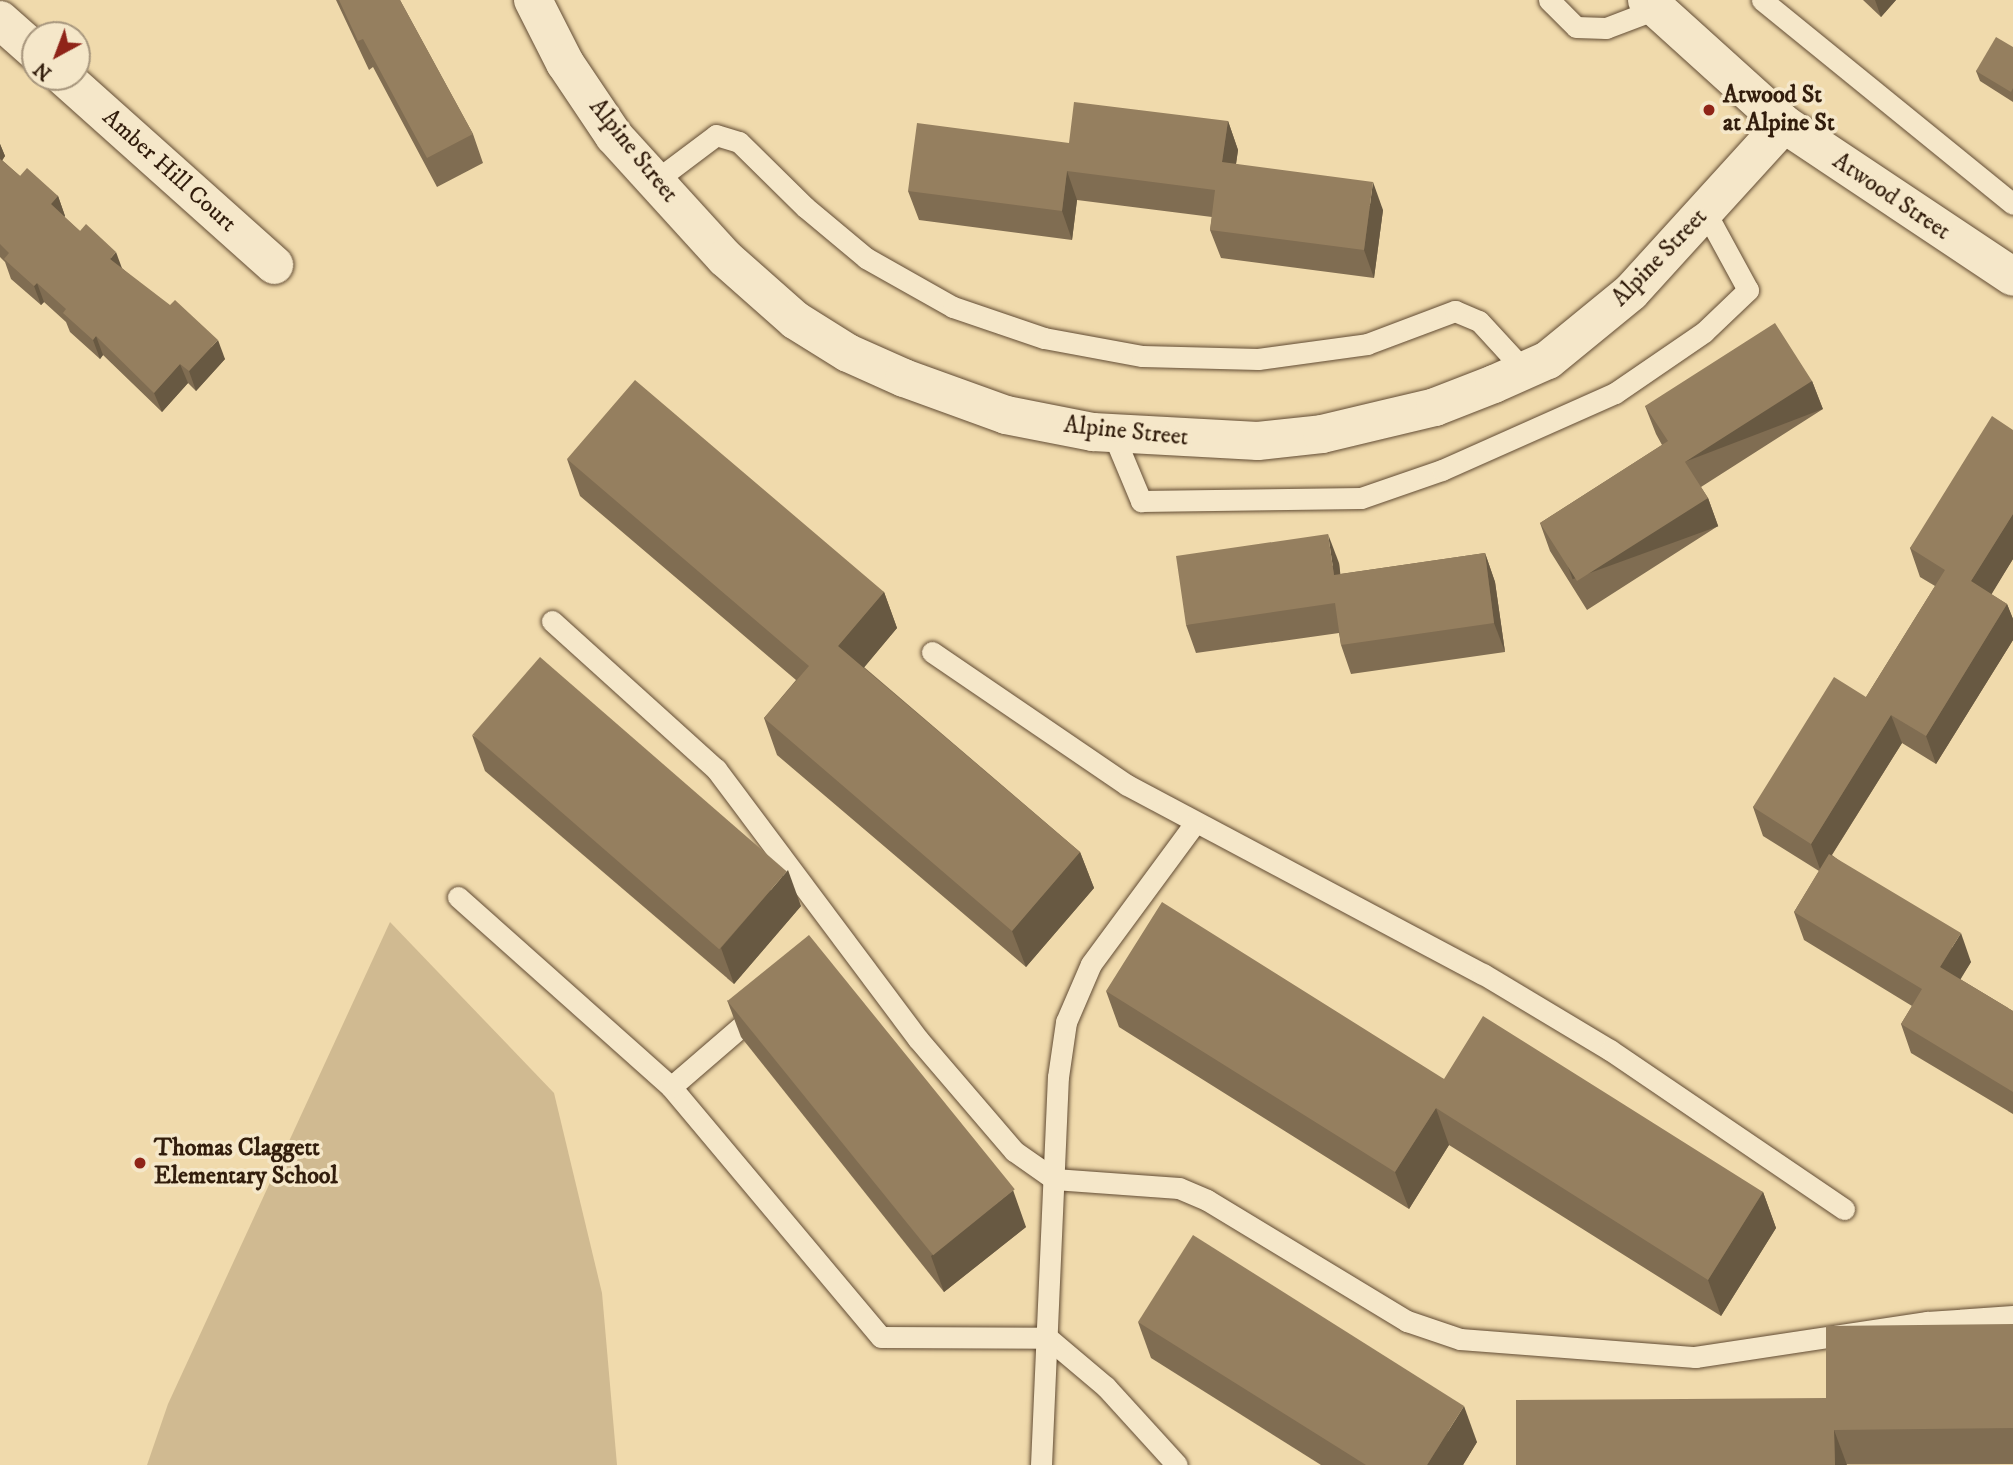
<!DOCTYPE html>
<style>
body{margin:0}
#map{position:relative;width:2013px;height:1465px;overflow:hidden;background:#f0daac;font-family:"IM FELL DW Pica",serif}
div>[style]{position:absolute}
.green>*{inset:0;background:#d0ba91}
.roads{filter:drop-shadow(0 0 2px #624c34) drop-shadow(0 0 2px #624c34)}
.lane>*{height:21px;margin:-10.5px;padding:0 10.5px;transform-origin:10.5px;border-radius:10.5px;background:#f5e7c9}
.street>*{height:38px;margin:-19px;padding:0 19px;transform-origin:19px;border-radius:19px;background:#f5e7c9}
.wall>*{inset:0;background:#806d52}
.shaded-wall>*{inset:0;background:#685942;transform-origin:0 0}
.building>*{inset:0;background:#957f5f;transform-origin:0 0}
.dots>*{width:19px;height:19px;translate:-50% -50%;box-sizing:border-box;border:4px solid #f5e7c9;border-radius:50%}
span{translate:-50% -50%;white-space:nowrap;text-align:center;line-height:1.15;-webkit-text-stroke:7px #f5e7c9;paint-order:stroke}
.poi-label{font-size:24px;color:#321d0c;font-weight:700}
.left{translate:0 -50%;text-align:left}
.street-label{font-size:24px;color:#321d0c}
.north{position:absolute;left:21px;top:21px;width:70px;height:70px;box-sizing:border-box;background:#f5e7c9;border:2px solid #a7967d;border-radius:50%;rotate:221deg;font-size:19px;font-weight:700;line-height:28px;text-align:center;color:#321d0c}
.north::after{content:'';display:block;margin:auto;width:24px;height:32px;background:#8f2418;clip-path:polygon(50% 0,100% 100%,50% 72%,0 100%)}
</style>
<div id="map">
<div class="green">
<i style="clip-path:polygon(390px 922px,554px 1093px,602px 1293px,617px 1465px,147px 1465px,168px 1404px)"></i>
</div>
<div class="roads">
<div class="lane">
<i style="left:1549px;top:0;width:38px;rotate:45deg"></i>
<i style="left:1576px;top:27px;width:30px;rotate:2deg"></i>
<i style="left:1606px;top:28px;width:53px;rotate:-20.8deg"></i>
<i style="left:1762px;top:0;width:323px;rotate:39.1deg"></i>
<i style="left:655px;top:181px;width:76px;rotate:-37deg"></i>
<i style="left:716px;top:135px;width:24px;rotate:17deg"></i>
<i style="left:739px;top:142px;width:93px;rotate:44.6deg"></i>
<i style="left:805px;top:207px;width:80px;rotate:39.9deg"></i>
<i style="left:866px;top:258px;width:100px;rotate:29.4deg"></i>
<i style="left:953px;top:307px;width:96px;rotate:18.8deg"></i>
<i style="left:1044px;top:338px;width:100px;rotate:10.4deg"></i>
<i style="left:1142px;top:356px;width:116px;rotate:1.5deg"></i>
<i style="left:1258px;top:359px;width:110px;rotate:-7.8deg"></i>
<i style="left:1367px;top:344px;width:94px;rotate:-20.6deg"></i>
<i style="left:1455px;top:311px;width:26px;rotate:23deg"></i>
<i style="left:1479px;top:321px;width:67px;rotate:47.4deg"></i>
<i style="left:1113px;top:434px;width:73px;rotate:67.3deg"></i>
<i style="left:1141px;top:501px;width:220px;rotate:-0.8deg"></i>
<i style="left:1361px;top:498px;width:86px;rotate:-19.1deg"></i>
<i style="left:1442px;top:470px;width:189px;rotate:-24deg"></i>
<i style="left:1615px;top:393px;width:108px;rotate:-34.4deg"></i>
<i style="left:1704px;top:332px;width:61px;rotate:-43.7deg"></i>
<i style="left:1748px;top:290px;width:90px;rotate:-118.6deg"></i>
<i style="left:552px;top:621px;width:221px;rotate:42.1deg"></i>
<i style="left:716px;top:769px;width:337px;rotate:53.2deg"></i>
<i style="left:918px;top:1039px;width:148px;rotate:49.4deg"></i>
<i style="left:1014px;top:1151px;width:49px;rotate:35deg"></i>
<i style="left:1054px;top:1179px;width:125px;rotate:4.1deg"></i>
<i style="left:1179px;top:1188px;width:30px;rotate:23deg"></i>
<i style="left:1207px;top:1200px;width:234px;rotate:31.2deg"></i>
<i style="left:1407px;top:1321px;width:56px;rotate:18.8deg"></i>
<i style="left:1460px;top:1339px;width:236px;rotate:4.4deg"></i>
<i style="left:1695px;top:1357px;width:235px;rotate:-8.6deg"></i>
<i style="left:1927px;top:1322px;width:86px;rotate:-4deg"></i>
<i style="left:932px;top:652px;width:236px;rotate:34.3deg"></i>
<i style="left:1127px;top:785px;width:403px;rotate:28deg"></i>
<i style="left:1483px;top:974px;width:148px;rotate:30.9deg"></i>
<i style="left:1610px;top:1050px;width:283px;rotate:34.2deg"></i>
<i style="left:458px;top:897px;width:285px;rotate:41.7deg"></i>
<i style="left:671px;top:1087px;width:326px;rotate:50deg"></i>
<i style="left:881px;top:1337px;width:167px;rotate:0.3deg"></i>
<i style="left:1048px;top:1338px;width:76px;rotate:40.2deg"></i>
<i style="left:1106px;top:1387px;width:105px;rotate:47.7deg"></i>
<i style="left:671px;top:1087px;width:116px;rotate:-40.8deg"></i>
<i style="left:1041px;top:1465px;width:388px;rotate:-87.5deg"></i>
<i style="left:1058px;top:1077px;width:56px;rotate:-81.7deg"></i>
<i style="left:1066px;top:1022px;width:63px;rotate:-66.7deg"></i>
<i style="left:1091px;top:964px;width:175px;rotate:-53.6deg"></i>
</div>
<div class="street">
<i style="left:533px;top:0;width:71px;rotate:63.1deg"></i>
<i style="left:565px;top:63px;width:88px;rotate:56.1deg"></i>
<i style="left:614px;top:136px;width:165px;rotate:47.7deg"></i>
<i style="left:725px;top:258px;width:94px;rotate:41.5deg"></i>
<i style="left:795px;top:320px;width:62px;rotate:31.9deg"></i>
<i style="left:848px;top:353px;width:61px;rotate:24.1deg"></i>
<i style="left:904px;top:378px;width:109px;rotate:19.9deg"></i>
<i style="left:1006px;top:415px;width:89px;rotate:11.1deg"></i>
<i style="left:1093px;top:432px;width:165px;rotate:3.1deg"></i>
<i style="left:1258px;top:441px;width:64px;rotate:-6.2deg"></i>
<i style="left:1322px;top:434px;width:116px;rotate:-13.4deg"></i>
<i style="left:1435px;top:407px;width:63px;rotate:-21.3deg"></i>
<i style="left:1494px;top:384px;width:59px;rotate:-24deg"></i>
<i style="left:1548px;top:360px;width:107px;rotate:-39.3deg"></i>
<i style="left:1631px;top:292px;width:227px;rotate:-47.7deg"></i>
<i style="left:1647px;top:0;width:185px;rotate:42.1deg"></i>
<i style="left:1784px;top:124px;width:275px;rotate:33.7deg"></i>
<i style="left:0;top:20px;width:47px;rotate:41.5deg"></i>
<i style="left:64px;top:77px;width:282px;rotate:41.8deg"></i>
</div>
</div>
<div class="wall">
<i style="clip-path:polygon(336px 0,400px 0,473px 134px,483px 163px,437px 187px,373px 67px,369px 70px)"></i>
<i style="clip-path:polygon(1863px 0,1896px 0,1881px 17px)"></i>
<i style="clip-path:polygon(2013px 47px,2013px 102px,1980px 81px,1976px 71px)"></i>
<i style="clip-path:polygon(1228px 121px,1238px 150px,1236px 164px,1383px 210px,1374px 278px,1221px 258px,1210px 230px,1212px 217px,1077px 200px,1072px 240px,919px 220px,908px 191px,1069px 143px)"></i>
<i style="clip-path:polygon(0 144px,5px 156px,2px 160px,20px 176px,58px 196px,65px 216px,64px 217px,225px 359px,196px 391px,188px 383px,162px 412px,103px 355px,100px 359px,70px 332px,66px 322px,44px 302px,41px 305px,11px 279px,5px 262px,0 257px)"></i>
<i style="clip-path:polygon(1812px 381px,1823px 409px,1701px 487px,1708px 498px,1718px 526px,1587px 610px,1550px 551px,1540px 523px,1662px 445px,1656px 434px,1645px 406px)"></i>
<i style="clip-path:polygon(2013px 430px,2013px 559px,1991px 594px,2007px 604px,2013px 619px,2013px 640px,1936px 764px,1902px 743px,1832px 855px,1971px 962px,1960px 979px,2013px 1011px,2013px 1114px,1911px 1053px,1901px 1024px,1912px 1006px,1804px 940px,1794px 912px,1819px 871px,1763px 836px,1753px 807px,1866px 697px,1935px 586px,1920px 577px,1910px 548px)"></i>
<i style="clip-path:polygon(567px 459px,884px 592px,897px 628px,864px 667px,1080px 852px,1094px 888px,1026px 967px,777px 755px,764px 718px,796px 680px,580px 496px)"></i>
<i style="clip-path:polygon(1485px 553px,1495px 582px,1505px 652px,1351px 674px,1341px 645px,1339px 633px,1196px 653px,1186px 625px,1339px 563px,1340px 574px)"></i>
<i style="clip-path:polygon(472px 735px,801px 906px,734px 984px,485px 771px)"></i>
<i style="clip-path:polygon(1106px 991px,1444px 1079px,1763px 1192px,1776px 1228px,1721px 1316px,1449px 1145px,1409px 1209px,1119px 1027px)"></i>
<i style="clip-path:polygon(727px 1000px,1026px 1227px,944px 1292px,741px 1037px)"></i>
<i style="clip-path:polygon(1138px 1322px,1477px 1442px,1463px 1465px,1321px 1465px,1151px 1358px)"></i>
<i style="clip-path:polygon(2013px 1324px,2013px 1464px,1516px 1465px,1826px 1398px)"></i>
</div>
<div class="shaded-wall">
<i style="clip-path:polygon(1875px 0,1896px 0,1881px 17px)"></i>
<i style="clip-path:polygon(1228px 121px,1238px 150px,1232px 191px,1222px 162px)"></i>
<i style="clip-path:polygon(0 144px,5px 156px,0 164px)"></i>
<i style="clip-path:polygon(1067px 171px,1077px 200px,1072px 240px,1062px 211px)"></i>
<i style="clip-path:polygon(1373px 182px,1383px 210px,1374px 278px,1364px 250px)"></i>
<i style="clip-path:polygon(58px 196px,65px 216px,58px 224px,51px 204px)"></i>
<i style="clip-path:polygon(116px 252px,123px 271px,110px 259px)"></i>
<i style="clip-path:polygon(37px 283px,44px 302px,41px 305px,34px 286px)"></i>
<i style="clip-path:polygon(96px 336px,103px 355px,100px 359px,93px 340px)"></i>
<i style="clip-path:polygon(218px 340px,225px 359px,196px 391px,189px 371px)"></i>
<i style="clip-path:polygon(180px 364px,188px 383px,162px 412px,154px 393px)"></i>
<i style="left:1812px;top:381px;width:30px;height:151px;rotate:69deg"></i>
<i style="left:1708px;top:498px;width:30px;height:155px;rotate:70deg"></i>
<i style="clip-path:polygon(2013px 514px,2013px 559px,1982px 610px,1971px 581px)"></i>
<i style="clip-path:polygon(1328px 534px,1339px 563px,1344px 603px,1334px 575px)"></i>
<i style="clip-path:polygon(1485px 553px,1495px 582px,1505px 652px,1494px 623px)"></i>
<i style="clip-path:polygon(884px 592px,897px 628px,852px 682px,838px 646px)"></i>
<i style="clip-path:polygon(2007px 604px,2013px 619px,2013px 640px,1936px 764px,1926px 736px)"></i>
<i style="clip-path:polygon(1891px 715px,1902px 743px,1821px 872px,1811px 844px)"></i>
<i style="clip-path:polygon(1080px 852px,1094px 888px,1026px 967px,1012px 931px)"></i>
<i style="clip-path:polygon(788px 870px,801px 906px,734px 984px,721px 948px)"></i>
<i style="clip-path:polygon(1961px 933px,1971px 962px,1951px 995px,1940px 967px)"></i>
<i style="clip-path:polygon(1436px 1108px,1449px 1145px,1409px 1209px,1395px 1172px)"></i>
<i style="clip-path:polygon(1013px 1190px,1026px 1227px,944px 1292px,931px 1256px)"></i>
<i style="clip-path:polygon(1763px 1192px,1776px 1228px,1721px 1316px,1708px 1280px)"></i>
<i style="clip-path:polygon(1464px 1406px,1477px 1442px,1463px 1465px,1427px 1465px)"></i>
<i style="clip-path:polygon(1834px 1430px,1847px 1465px,1835px 1465px)"></i>
</div>
<div class="building">
<i style="clip-path:polygon(339px 0,400px 0,473px 134px,427px 158px,363px 39px,358px 41px)"></i>
<i style="clip-path:polygon(1996px 37px,2013px 47px,2013px 88px,2011px 92px,1976px 71px)"></i>
<i style="clip-path:polygon(1074px 102px,1228px 121px,1222px 162px,1373px 182px,1364px 250px,1210px 230px,1215px 190px,1067px 171px,1062px 211px,908px 191px,917px 123px,1069px 143px)"></i>
<i style="clip-path:polygon(0 159px,20px 176px,27px 168px,58px 196px,51px 204px,80px 231px,86px 224px,116px 252px,110px 259px,170px 305px,175px 300px,218px 340px,189px 371px,180px 364px,154px 393px,96px 336px,93px 340px,63px 313px,66px 309px,37px 283px,34px 286px,4px 259px,9px 253px,0 244px)"></i>
<i style="clip-path:polygon(1775px 323px,1812px 381px,1685px 462px,1708px 498px,1577px 581px,1540px 523px,1668px 441px,1645px 406px)"></i>
<i style="clip-path:polygon(635px 380px,884px 592px,838px 646px,1080px 852px,1012px 931px,764px 718px,809px 666px,567px 459px)"></i>
<i style="clip-path:polygon(1992px 416px,2013px 430px,2013px 514px,1971px 581px,2007px 604px,1926px 736px,1891px 715px,1811px 844px,1753px 807px,1834px 677px,1866px 697px,1945px 570px,1910px 548px)"></i>
<i style="clip-path:polygon(1328px 534px,1334px 575px,1485px 553px,1494px 623px,1341px 645px,1335px 603px,1186px 625px,1176px 556px)"></i>
<i style="left:540px;top:657px;width:327px;height:103px;rotate:41deg"></i>
<i style="clip-path:polygon(1829px 854px,1961px 933px,1940px 967px,2013px 1011px,2013px 1092px,1901px 1024px,1922px 989px,1794px 912px)"></i>
<i style="clip-path:polygon(1162px 902px,1444px 1079px,1483px 1016px,1763px 1192px,1708px 1280px,1436px 1108px,1395px 1172px,1106px 991px)"></i>
<i style="left:809px;top:935px;width:327px;height:105px;rotate:51deg"></i>
<i style="clip-path:polygon(1193px 1235px,1464px 1406px,1427px 1465px,1366px 1465px,1138px 1322px)"></i>
<i style="clip-path:polygon(2013px 1324px,2013px 1428px,1834px 1430px,1835px 1465px,1516px 1465px,1516px 1400px,1826px 1398px,1826px 1326px)"></i>
</div>
<div class="dots">
<i style="left:1709px;top:110px;background:#8f2418"></i>
<i style="left:140px;top:1163px;background:#8f2418"></i>
</div>
<div class="poi-label">
<span class="left" style="left:1723px;top:110px">Atwood St<br>at Alpine St</span>
<span class="left" style="left:154px;top:1163px">Thomas Claggett<br>Elementary School</span>
</div>
<div class="street-label">
<span style="left:633px;top:151px;rotate:51deg">Alpine Street</span>
<span style="left:169px;top:171px;rotate:42deg">Amber Hill Court</span>
<span style="left:1891px;top:197px;rotate:34deg">Atwood Street</span>
<span style="left:1660px;top:258px;rotate:-46deg">Alpine Street</span>
<span style="left:1126px;top:432px;rotate:6deg">Alpine Street</span>
</div>
<div class="north">N</div>
</div>
